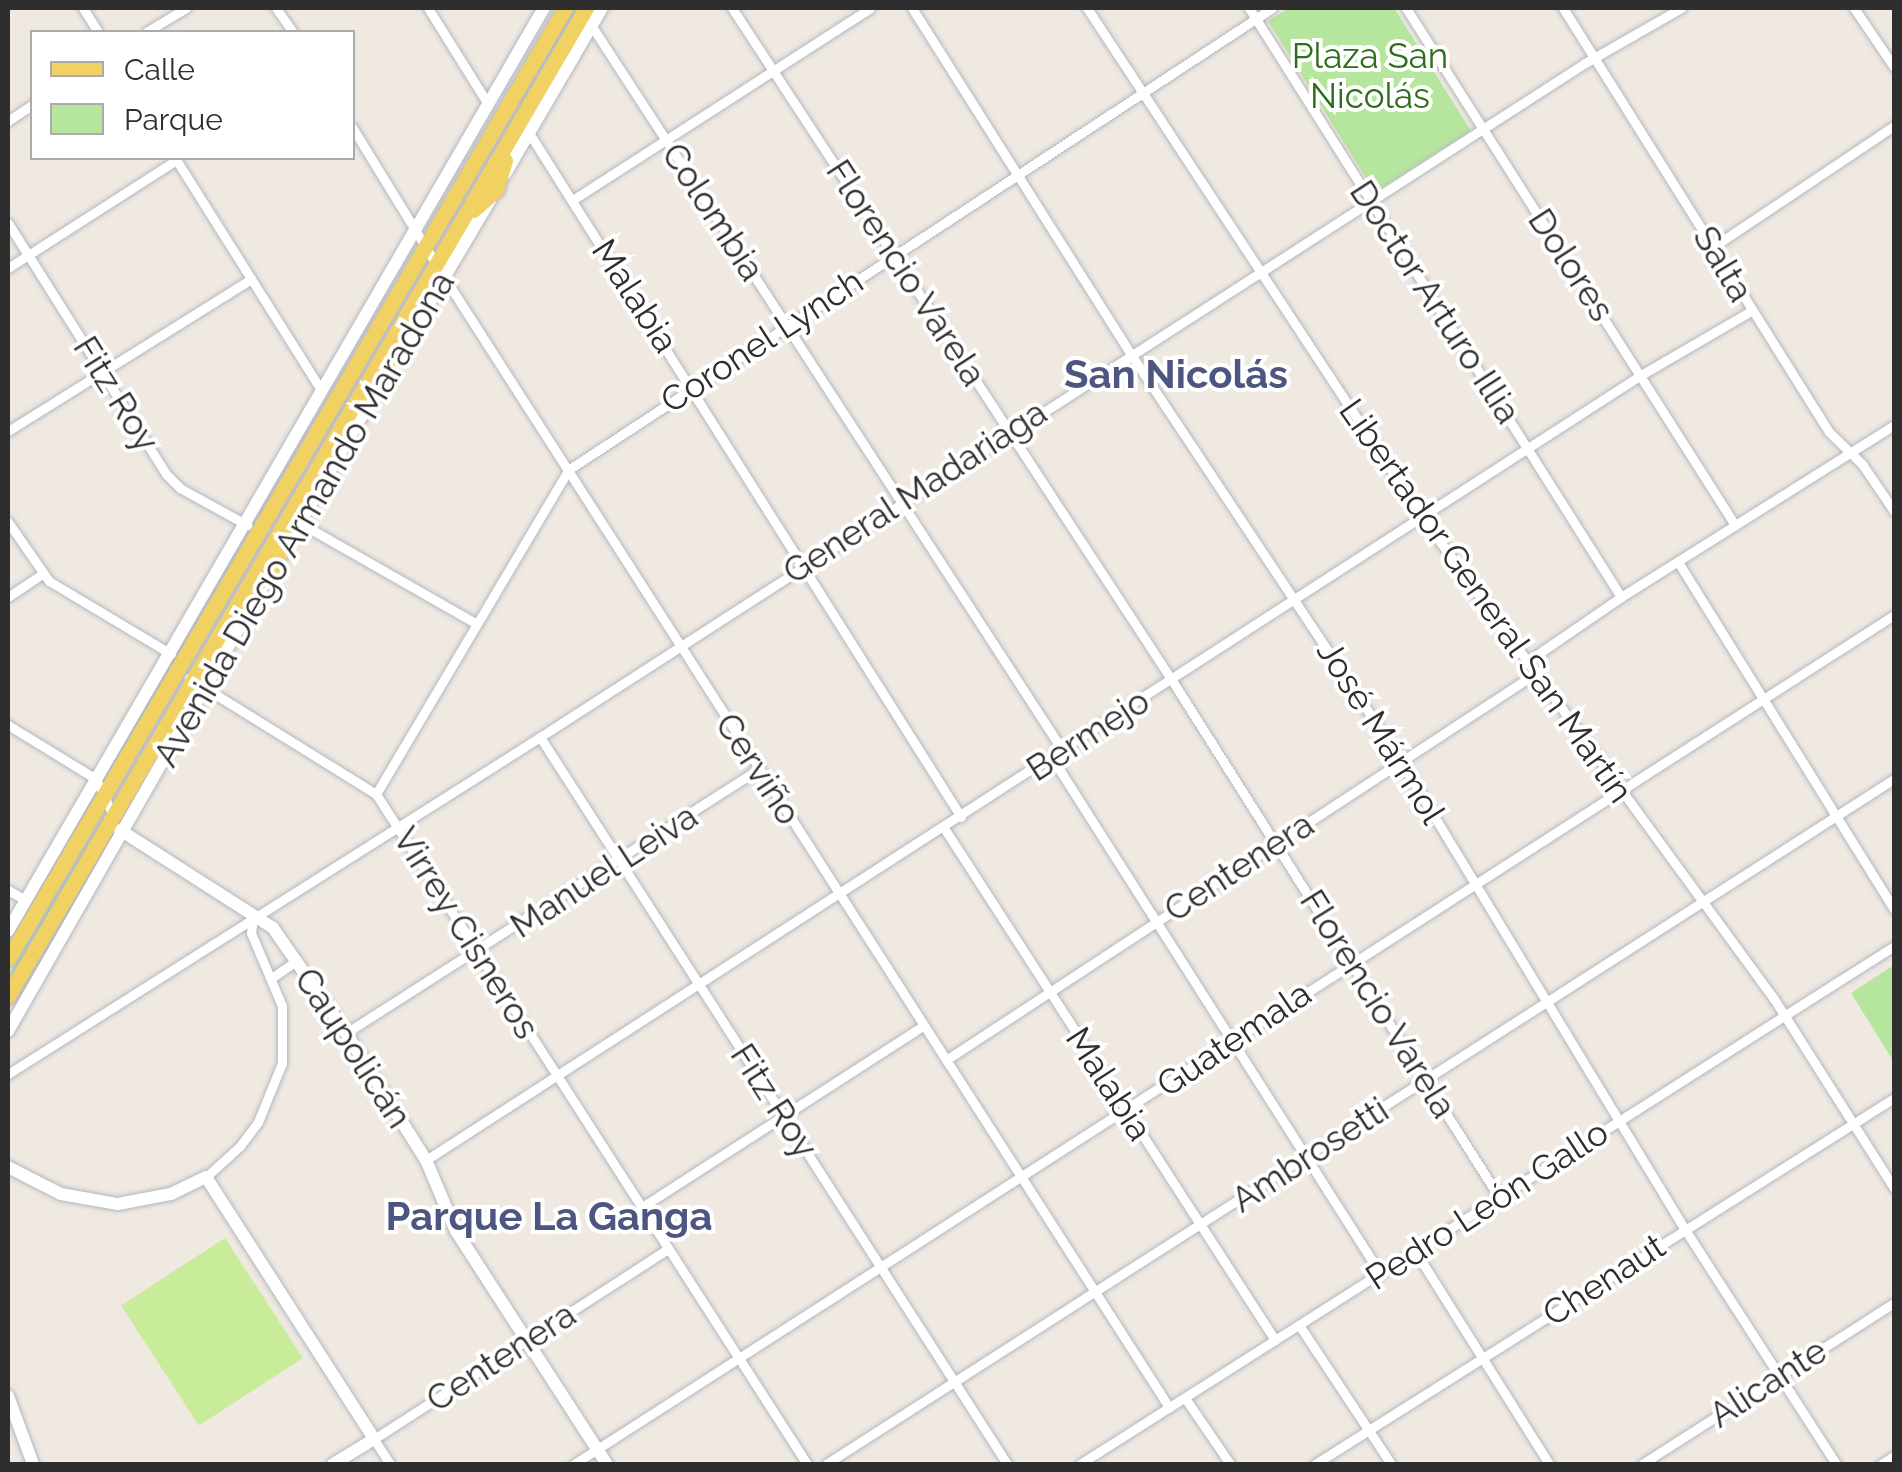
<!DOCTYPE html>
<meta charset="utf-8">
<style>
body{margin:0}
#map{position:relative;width:1902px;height:1472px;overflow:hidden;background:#efe9e1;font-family:Raleway,sans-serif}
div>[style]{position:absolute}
.green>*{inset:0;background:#b6e59e}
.pitch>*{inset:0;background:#c9ec9a;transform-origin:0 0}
.roads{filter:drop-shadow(0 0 2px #b4b7c1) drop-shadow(0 0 2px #b4b7c1)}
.street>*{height:9px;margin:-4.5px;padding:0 4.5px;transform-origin:4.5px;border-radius:4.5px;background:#fff}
.secondary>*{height:12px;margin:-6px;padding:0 6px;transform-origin:6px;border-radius:6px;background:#fff}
.primary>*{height:15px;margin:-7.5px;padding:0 7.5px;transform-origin:7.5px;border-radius:7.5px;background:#f2d163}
span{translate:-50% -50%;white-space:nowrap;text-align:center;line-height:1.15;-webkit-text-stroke:8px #fff;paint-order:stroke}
.park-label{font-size:35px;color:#2c6e1b}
.street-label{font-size:35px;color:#2e2e2e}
.quarter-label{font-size:40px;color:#4d5680;font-weight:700}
.frame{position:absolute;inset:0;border:10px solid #2e2e2e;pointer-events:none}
.legend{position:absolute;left:30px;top:30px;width:325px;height:130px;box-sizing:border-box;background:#fff;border:2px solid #ababab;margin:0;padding:12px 18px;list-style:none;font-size:30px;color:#2e2e2e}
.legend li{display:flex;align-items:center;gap:20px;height:50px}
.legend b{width:50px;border:2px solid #ababab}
</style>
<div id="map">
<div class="green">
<i style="clip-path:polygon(570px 8px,577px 8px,439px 237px)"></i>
<i style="clip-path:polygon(1289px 8px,1394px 8px,1471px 131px,1375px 192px,1268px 21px)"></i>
<i style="clip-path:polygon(104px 816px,103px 823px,8px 987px,8px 976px)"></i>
<i style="clip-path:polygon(1894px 965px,1894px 1062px,1851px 993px)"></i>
</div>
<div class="pitch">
<i style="left:225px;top:1238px;width:143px;height:124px;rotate:57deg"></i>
</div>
<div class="roads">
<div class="street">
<i style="left:83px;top:8px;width:28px;rotate:58deg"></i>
<i style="left:276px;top:8px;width:29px;rotate:55deg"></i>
<i style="left:428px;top:8px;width:113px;rotate:58deg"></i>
<i style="left:732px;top:8px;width:805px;rotate:56.8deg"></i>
<i style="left:1173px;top:682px;width:610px;rotate:57.67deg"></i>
<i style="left:912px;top:8px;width:408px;rotate:57.7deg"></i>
<i style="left:1130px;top:353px;width:488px;rotate:56.4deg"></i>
<i style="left:1400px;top:760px;width:547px;rotate:58.75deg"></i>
<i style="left:1684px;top:1228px;width:281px;rotate:57.2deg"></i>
<i style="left:1087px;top:8px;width:609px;rotate:56.65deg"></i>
<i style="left:1422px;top:517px;width:597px;rotate:53.86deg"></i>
<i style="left:1774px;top:999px;width:224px;rotate:57.6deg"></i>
<i style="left:1249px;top:8px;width:697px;rotate:57.72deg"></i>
<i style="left:1406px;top:8px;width:613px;rotate:57.53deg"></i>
<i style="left:1563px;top:8px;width:501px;rotate:57.9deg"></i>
<i style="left:1829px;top:432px;width:46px;rotate:44.1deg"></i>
<i style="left:1862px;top:464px;width:57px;rotate:55.8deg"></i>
<i style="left:1854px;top:8px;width:71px;rotate:55.9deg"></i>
<i style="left:591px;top:25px;width:866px;rotate:56.97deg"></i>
<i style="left:146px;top:32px;width:47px;rotate:-31deg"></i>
<i style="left:8px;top:121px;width:29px;rotate:-34deg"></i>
<i style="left:352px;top:127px;width:176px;rotate:58.5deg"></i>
<i style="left:444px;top:277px;width:1343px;rotate:57.32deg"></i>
<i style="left:529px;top:133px;width:809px;rotate:57.72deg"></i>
<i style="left:175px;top:158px;width:274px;rotate:57.8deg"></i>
<i style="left:574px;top:199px;width:352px;rotate:-32.8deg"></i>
<i style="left:8px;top:223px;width:298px;rotate:57.8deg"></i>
<i style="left:167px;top:475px;width:18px;rotate:45deg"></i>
<i style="left:180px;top:488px;width:77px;rotate:28.9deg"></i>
<i style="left:1713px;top:247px;width:218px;rotate:-33.8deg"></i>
<i style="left:8px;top:268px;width:200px;rotate:-32.7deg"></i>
<i style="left:8px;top:431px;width:287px;rotate:-32deg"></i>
<i style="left:8px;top:522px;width:72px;rotate:55.2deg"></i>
<i style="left:49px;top:581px;width:142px;rotate:30.9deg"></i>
<i style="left:300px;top:523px;width:202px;rotate:29.7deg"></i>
<i style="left:1678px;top:562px;width:409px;rotate:58.1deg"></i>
<i style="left:8px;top:597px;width:40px;rotate:-34deg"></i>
<i style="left:1525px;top:663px;width:116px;rotate:-34.5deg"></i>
<i style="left:1621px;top:597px;width:323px;rotate:-32.2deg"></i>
<i style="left:189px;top:678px;width:220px;rotate:31.8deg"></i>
<i style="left:376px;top:794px;width:797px;rotate:57.25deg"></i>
<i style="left:8px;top:725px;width:103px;rotate:31.5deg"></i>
<i style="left:96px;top:779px;width:38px;rotate:65deg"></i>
<i style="left:540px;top:737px;width:864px;rotate:57.28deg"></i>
<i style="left:1052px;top:758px;width:611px;rotate:57.51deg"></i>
<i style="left:376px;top:794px;width:377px;rotate:-59.3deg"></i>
<i style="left:568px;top:470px;width:842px;rotate:-33.27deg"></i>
<i style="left:944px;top:828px;width:610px;rotate:57.12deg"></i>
<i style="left:8px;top:890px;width:20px;rotate:30deg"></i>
<i style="left:273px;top:977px;width:29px;rotate:-35deg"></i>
<i style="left:346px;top:1033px;width:489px;rotate:-32.6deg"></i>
<i style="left:946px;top:1060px;width:702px;rotate:-33.26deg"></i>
<i style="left:8px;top:1074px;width:630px;rotate:-32.35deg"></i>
<i style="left:540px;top:737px;width:1244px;rotate:-32.82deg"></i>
<i style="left:1585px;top:63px;width:111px;rotate:-29.8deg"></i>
<i style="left:426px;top:1160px;width:1447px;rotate:-32.87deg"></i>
<i style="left:1641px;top:375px;width:127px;rotate:-30.2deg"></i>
<i style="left:206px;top:1177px;width:46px;rotate:-42.4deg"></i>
<i style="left:240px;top:1146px;width:30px;rotate:-53deg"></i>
<i style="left:258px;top:1122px;width:64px;rotate:-67.9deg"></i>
<i style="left:282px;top:1063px;width:57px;rotate:-90deg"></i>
<i style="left:282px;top:1006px;width:79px;rotate:-113deg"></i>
<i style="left:251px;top:933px;width:14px;rotate:-82deg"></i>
<i style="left:642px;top:1207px;width:334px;rotate:-32.8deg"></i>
<i style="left:1415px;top:1251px;width:252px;rotate:57.8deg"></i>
<i style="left:1299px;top:1325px;width:167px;rotate:56.5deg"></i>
<i style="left:1185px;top:1398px;width:80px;rotate:55.7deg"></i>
<i style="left:390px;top:1464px;width:30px;rotate:-123deg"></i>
<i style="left:374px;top:1439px;width:350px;rotate:-32.9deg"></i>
<i style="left:574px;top:1464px;width:1569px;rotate:-32.75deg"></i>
<i style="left:826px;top:1464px;width:1269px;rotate:-32.68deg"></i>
<i style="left:1080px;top:1464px;width:965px;rotate:-32.47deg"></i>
<i style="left:1315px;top:1464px;width:685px;rotate:-32.3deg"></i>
<i style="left:1642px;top:1464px;width:299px;rotate:-32.6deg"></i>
<i style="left:1881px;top:1464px;width:15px;rotate:-32deg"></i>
</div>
<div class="secondary">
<i style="left:505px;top:174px;width:192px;rotate:-59.7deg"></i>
<i style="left:388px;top:372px;width:200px;rotate:-59.3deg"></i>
<i style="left:282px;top:553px;width:185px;rotate:-59.8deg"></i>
<i style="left:120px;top:830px;width:182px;rotate:32.6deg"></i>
<i style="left:273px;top:928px;width:128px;rotate:55.2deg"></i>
<i style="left:346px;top:1033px;width:150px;rotate:57.8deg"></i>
<i style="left:426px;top:1160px;width:77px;rotate:67.1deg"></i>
<i style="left:456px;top:1231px;width:278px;rotate:57.1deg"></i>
<i style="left:8px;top:931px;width:1067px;rotate:-59.86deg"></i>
<i style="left:8px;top:1031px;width:521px;rotate:-60.19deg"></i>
<i style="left:8px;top:1167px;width:59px;rotate:27deg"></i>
<i style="left:61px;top:1194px;width:58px;rotate:10deg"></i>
<i style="left:118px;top:1204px;width:54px;rotate:-10.7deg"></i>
<i style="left:171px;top:1194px;width:39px;rotate:-26deg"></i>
<i style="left:206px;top:1177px;width:311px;rotate:57.3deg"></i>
<i style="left:374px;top:1439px;width:48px;rotate:148.6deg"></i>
<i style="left:8px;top:1396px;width:72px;rotate:69.8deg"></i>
</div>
<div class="primary">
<i style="left:473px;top:210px;width:30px;rotate:-41deg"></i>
<i style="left:496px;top:190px;width:31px;rotate:-73deg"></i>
<i style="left:371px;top:400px;width:42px;rotate:-63.4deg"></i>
<i style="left:255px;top:586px;width:33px;rotate:-47deg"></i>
<i style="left:277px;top:562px;width:30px;rotate:-76deg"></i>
<i style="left:8px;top:959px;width:1102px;rotate:-59.64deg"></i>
<i style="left:8px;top:996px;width:1145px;rotate:-59.67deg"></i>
</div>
</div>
<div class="park-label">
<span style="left:1370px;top:76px">Plaza San<br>Nicolás</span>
</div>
<div class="street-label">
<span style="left:713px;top:212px;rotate:57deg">Colombia</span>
<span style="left:1723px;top:264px;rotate:59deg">Salta</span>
<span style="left:1571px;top:265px;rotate:57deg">Dolores</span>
<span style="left:906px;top:273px;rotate:57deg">Florencio Varela</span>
<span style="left:635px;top:296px;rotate:57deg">Malabia</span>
<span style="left:1435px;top:302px;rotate:57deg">Doctor Arturo Illia</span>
<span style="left:762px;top:341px;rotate:-33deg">Coronel Lynch</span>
<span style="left:116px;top:394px;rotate:58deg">Fitz Roy</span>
<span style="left:915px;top:492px;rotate:-33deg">General Madariaga</span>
<span style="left:304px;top:519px;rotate:-60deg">Avenida Diego Armando Maradona</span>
<span style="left:1486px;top:601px;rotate:55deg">Libertador General San Martín</span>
<span style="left:1381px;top:732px;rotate:58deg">José Mármol</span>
<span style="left:1088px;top:735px;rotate:-33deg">Bermejo</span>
<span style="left:758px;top:769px;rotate:57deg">Cerviño</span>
<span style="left:1239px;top:867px;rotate:-33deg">Centenera</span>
<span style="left:604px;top:871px;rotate:-33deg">Manuel Leiva</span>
<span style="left:466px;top:933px;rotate:58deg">Virrey Cisneros</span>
<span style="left:1378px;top:1004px;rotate:58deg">Florencio Varela</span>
<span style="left:1234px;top:1039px;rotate:-34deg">Guatemala</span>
<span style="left:353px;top:1048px;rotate:57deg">Caupolicán</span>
<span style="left:1109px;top:1084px;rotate:57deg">Malabia</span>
<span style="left:774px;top:1101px;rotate:57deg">Fitz Roy</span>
<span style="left:1310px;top:1155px;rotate:-33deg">Ambrosetti</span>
<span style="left:1487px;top:1205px;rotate:-33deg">Pedro León Gallo</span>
<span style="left:1604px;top:1280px;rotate:-33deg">Chenaut</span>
<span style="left:501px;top:1357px;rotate:-33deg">Centenera</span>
<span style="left:1768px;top:1383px;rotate:-33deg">Alicante</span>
</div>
<div class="quarter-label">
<span style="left:1176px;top:374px">San Nicolás</span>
<span style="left:549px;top:1216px">Parque La Ganga</span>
</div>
<div class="frame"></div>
<ul class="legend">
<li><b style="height:12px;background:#f2d163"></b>Calle</li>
<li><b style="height:28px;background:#b6e59e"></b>Parque</li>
</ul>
</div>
